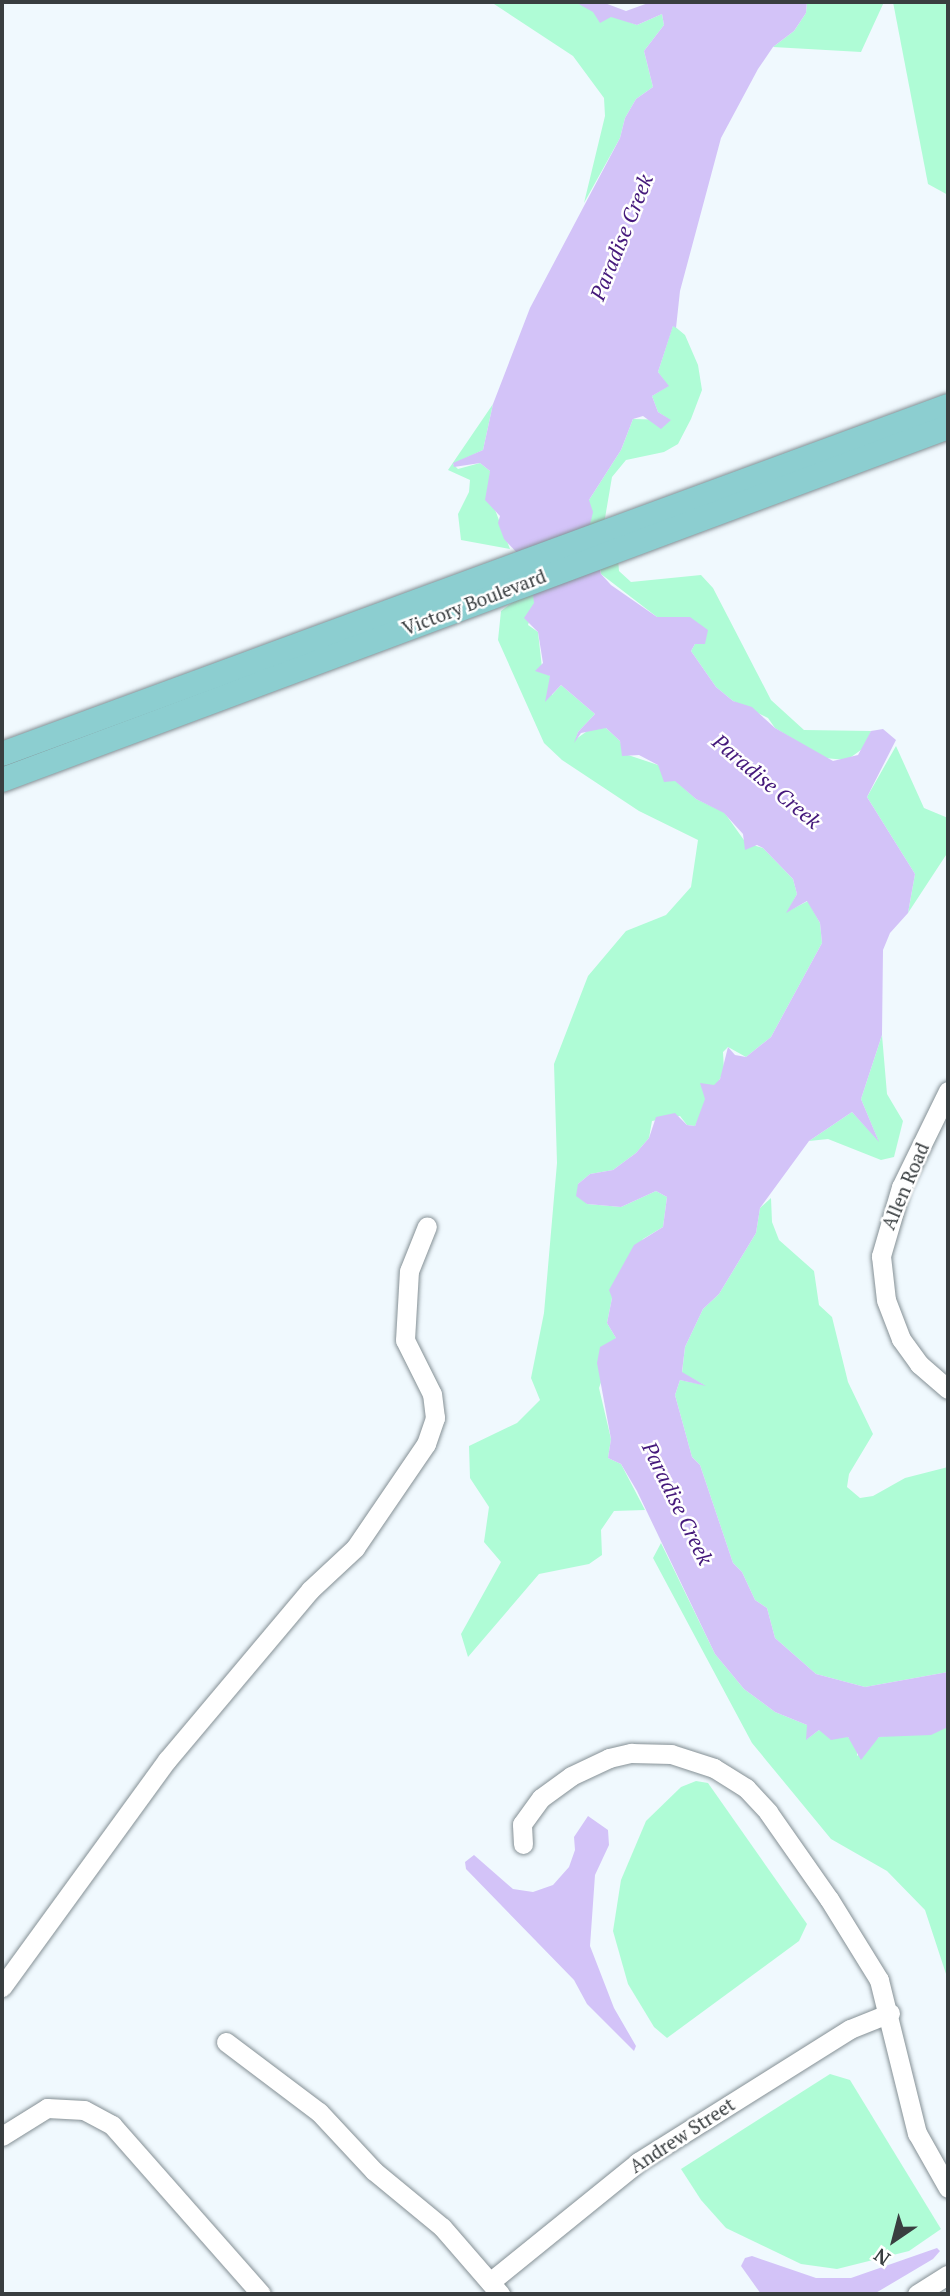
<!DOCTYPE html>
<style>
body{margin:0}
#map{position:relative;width:950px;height:2296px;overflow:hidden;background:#f0f9fe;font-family:"PT Serif",serif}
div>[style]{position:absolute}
.green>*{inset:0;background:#affcd6}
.water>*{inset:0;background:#d3c3f8}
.roads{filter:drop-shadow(0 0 2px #859095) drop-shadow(0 0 2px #859095)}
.minor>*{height:19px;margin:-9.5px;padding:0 9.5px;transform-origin:9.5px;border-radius:9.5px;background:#fff}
.major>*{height:24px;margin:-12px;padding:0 12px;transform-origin:12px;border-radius:12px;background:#8cced0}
span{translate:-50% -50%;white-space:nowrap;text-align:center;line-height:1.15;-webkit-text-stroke:5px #fff;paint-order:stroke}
.street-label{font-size:19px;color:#393e40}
.water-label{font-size:21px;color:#45197b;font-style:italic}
.frame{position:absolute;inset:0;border:4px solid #393e40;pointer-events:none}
.north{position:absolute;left:859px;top:2205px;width:70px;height:70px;-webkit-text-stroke:5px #fff;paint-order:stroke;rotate:215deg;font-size:19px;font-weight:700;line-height:28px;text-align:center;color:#393e40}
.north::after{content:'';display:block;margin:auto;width:24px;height:32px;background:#393e40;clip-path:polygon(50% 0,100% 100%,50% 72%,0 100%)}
</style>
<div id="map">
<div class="green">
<i style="clip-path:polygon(491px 2px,575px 2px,637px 25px,662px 14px,664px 25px,644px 51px,653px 87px,636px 99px,625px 118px,620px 138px,584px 203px,605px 116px,604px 98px,573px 56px)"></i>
<i style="clip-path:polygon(807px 2px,884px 2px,861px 52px,773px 47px,794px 31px,806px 13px)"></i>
<i style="clip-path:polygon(893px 2px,948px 2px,948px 195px,928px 184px)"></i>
<i style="clip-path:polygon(673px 325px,685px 335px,698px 365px,702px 390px,691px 419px,678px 444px,664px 452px,626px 460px,612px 477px,604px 524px,589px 529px,589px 500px,621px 450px,633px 419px,670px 420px,658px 412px,652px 396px,668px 386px,658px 372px)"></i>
<i style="clip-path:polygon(493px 404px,483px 450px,453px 464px,458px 469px,480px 463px,490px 471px,489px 494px,510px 549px,461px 540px,458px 514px,469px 492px,470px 480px,448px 470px)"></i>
<i style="clip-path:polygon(618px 559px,619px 571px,631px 582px,701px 575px,713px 588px,771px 700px,804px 730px,871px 731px,865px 747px,847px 760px,824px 758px,775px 728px,768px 718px,733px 701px,716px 687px,691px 651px,695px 644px,690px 617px,657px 617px,601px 574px,600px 565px)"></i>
<i style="clip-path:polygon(532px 588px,535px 603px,528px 625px,538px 632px,542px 668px,550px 676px,552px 695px,561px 685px,595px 714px,578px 732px,576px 739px,593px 727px,606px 728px,620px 741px,625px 754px,658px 765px,696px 799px,724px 812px,746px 843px,763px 848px,793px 879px,797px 894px,788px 911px,808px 901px,820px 923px,822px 943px,771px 1037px,746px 1057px,728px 1047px,723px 1052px,724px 1071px,695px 1126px,687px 1125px,680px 1116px,652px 1121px,649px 1138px,636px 1153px,613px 1170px,590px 1174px,578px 1184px,587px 1204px,621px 1207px,656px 1191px,667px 1197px,663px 1227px,643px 1239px,612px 1298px,607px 1323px,616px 1338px,599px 1388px,611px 1439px,608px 1458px,621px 1464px,645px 1510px,614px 1511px,601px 1530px,602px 1555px,589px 1564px,539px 1574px,468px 1657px,461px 1634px,501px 1562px,484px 1542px,489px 1507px,470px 1478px,469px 1446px,517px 1423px,540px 1400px,531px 1378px,544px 1313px,557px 1163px,554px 1064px,588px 976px,626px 931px,666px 915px,691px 887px,698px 840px,639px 811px,562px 760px,544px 743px,498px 640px,501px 611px)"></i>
<i style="clip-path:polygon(896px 746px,924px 808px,948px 818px,948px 852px,908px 913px,915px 874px,867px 797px)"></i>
<i style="clip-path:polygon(882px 1035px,887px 1094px,903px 1121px,894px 1157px,881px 1160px,828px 1139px,809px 1141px,852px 1112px,878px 1140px,861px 1099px)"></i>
<i style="clip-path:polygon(771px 1198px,772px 1222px,779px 1240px,814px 1271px,819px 1305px,832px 1317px,848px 1382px,873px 1434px,849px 1474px,847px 1487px,860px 1498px,873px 1496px,905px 1478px,948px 1467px,948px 1672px,865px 1687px,816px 1674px,775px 1638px,767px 1608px,755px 1600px,742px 1572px,733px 1563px,700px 1465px,692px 1457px,675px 1395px,680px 1380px,704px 1385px,682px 1373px,685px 1347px,703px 1309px,719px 1294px,756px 1233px,760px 1208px)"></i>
<i style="clip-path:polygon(661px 1543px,715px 1654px,744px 1689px,775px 1712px,807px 1725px,807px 1739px,819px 1730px,848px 1737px,857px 1747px,857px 1756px,879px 1737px,948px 1727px,948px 1980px,925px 1910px,887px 1871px,831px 1839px,752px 1743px,653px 1558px)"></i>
<i style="clip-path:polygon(696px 1781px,708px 1783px,807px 1924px,799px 1941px,667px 2038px,654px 2027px,628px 1984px,613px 1931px,621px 1880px,646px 1821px,681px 1787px)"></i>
<i style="clip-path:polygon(830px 2074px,850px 2080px,941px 2229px,909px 2251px,837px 2269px,801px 2264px,726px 2228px,701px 2200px,681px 2169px)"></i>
</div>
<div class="water">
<i style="clip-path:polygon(575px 2px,602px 2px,626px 11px,651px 2px,807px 2px,806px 13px,794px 31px,773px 47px,758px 69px,721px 138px,680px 291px,676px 328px,673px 326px,658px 372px,669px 386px,652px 396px,658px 412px,671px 420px,661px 429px,643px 416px,633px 419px,621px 450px,589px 500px,593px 512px,589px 529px,601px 574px,611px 585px,657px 617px,690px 617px,708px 630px,705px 644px,695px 644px,691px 651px,716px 687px,733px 701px,752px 707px,775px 728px,833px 761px,858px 755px,871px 731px,883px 729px,896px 740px,867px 797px,915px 874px,908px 913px,890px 933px,883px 950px,882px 1035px,861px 1099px,879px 1142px,852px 1112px,809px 1141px,760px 1208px,756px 1233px,719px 1294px,703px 1309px,685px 1347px,682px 1372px,706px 1386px,680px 1380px,675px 1395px,692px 1457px,700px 1465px,733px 1563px,742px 1572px,755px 1600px,767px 1608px,775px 1638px,816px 1674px,865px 1687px,948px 1672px,948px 1727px,931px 1735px,879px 1737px,861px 1760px,848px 1737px,831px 1740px,819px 1730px,806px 1740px,807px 1725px,775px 1712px,744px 1689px,715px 1654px,637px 1491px,621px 1464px,608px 1458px,611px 1439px,597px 1363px,600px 1347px,616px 1338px,607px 1323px,612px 1298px,609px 1290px,634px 1245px,663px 1227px,667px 1197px,656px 1191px,621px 1207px,587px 1204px,576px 1196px,578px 1184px,590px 1174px,613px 1170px,636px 1153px,649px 1138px,656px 1117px,675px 1113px,687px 1125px,695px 1126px,705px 1099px,700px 1083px,714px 1085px,720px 1079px,728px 1047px,735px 1055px,746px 1057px,771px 1037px,822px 943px,820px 923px,807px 901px,786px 913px,797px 894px,793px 879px,763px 848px,757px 845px,745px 850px,743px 834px,724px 813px,696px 799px,675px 781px,664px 782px,658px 765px,639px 755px,622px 756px,620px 741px,606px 728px,581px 733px,574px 743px,578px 732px,595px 714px,561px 685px,545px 702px,550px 676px,535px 671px,543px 663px,538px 632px,524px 618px,534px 603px,532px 588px,520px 556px,504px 539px,498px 523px,500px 516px,485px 500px,490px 471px,480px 463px,454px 467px,453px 463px,483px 450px,493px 404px,530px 308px,620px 138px,625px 118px,636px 99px,653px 87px,644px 51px,664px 25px,662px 14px,637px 25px,611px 17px,600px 23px,593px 12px)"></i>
<i style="clip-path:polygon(588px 1816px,608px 1830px,609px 1845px,595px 1875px,590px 1946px,614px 2008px,636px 2046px,634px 2051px,587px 2004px,574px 1980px,466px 1869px,465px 1862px,474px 1855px,513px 1889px,533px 1892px,553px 1885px,569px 1867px,575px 1850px,574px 1837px)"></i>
<i style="clip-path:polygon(937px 2248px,940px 2251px,933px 2259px,874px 2294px,761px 2294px,741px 2266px,745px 2258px,752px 2256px,816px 2278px,851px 2278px)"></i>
</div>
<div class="roads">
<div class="minor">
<i style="left:948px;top:1091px;width:107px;rotate:116.1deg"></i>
<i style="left:901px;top:1187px;width:72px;rotate:106.2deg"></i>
<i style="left:881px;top:1256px;width:44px;rotate:83.5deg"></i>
<i style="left:886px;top:1300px;width:42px;rotate:69deg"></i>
<i style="left:901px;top:1339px;width:31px;rotate:54deg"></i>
<i style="left:919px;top:1364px;width:38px;rotate:41deg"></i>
<i style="left:523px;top:1844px;width:20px;rotate:-93deg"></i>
<i style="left:522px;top:1824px;width:32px;rotate:-54deg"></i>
<i style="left:541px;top:1798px;width:37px;rotate:-36deg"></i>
<i style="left:571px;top:1776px;width:42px;rotate:-25.3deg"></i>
<i style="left:609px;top:1758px;width:23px;rotate:-13deg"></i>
<i style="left:631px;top:1753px;width:40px;rotate:1.4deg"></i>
<i style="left:671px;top:1754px;width:45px;rotate:18deg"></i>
<i style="left:714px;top:1768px;width:38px;rotate:32deg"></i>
<i style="left:746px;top:1788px;width:33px;rotate:47deg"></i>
<i style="left:768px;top:1812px;width:106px;rotate:55deg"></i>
<i style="left:829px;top:1899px;width:95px;rotate:58.3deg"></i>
<i style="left:879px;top:1980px;width:158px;rotate:76.1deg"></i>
<i style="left:917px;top:2133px;width:63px;rotate:60.6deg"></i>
<i style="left:2px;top:1987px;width:281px;rotate:-54deg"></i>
<i style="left:167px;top:1760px;width:222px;rotate:-49.9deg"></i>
<i style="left:310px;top:1590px;width:62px;rotate:-43deg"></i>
<i style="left:355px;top:1548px;width:126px;rotate:-55.7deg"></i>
<i style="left:426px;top:1444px;width:28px;rotate:-71deg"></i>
<i style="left:435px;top:1418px;width:24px;rotate:-97deg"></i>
<i style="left:432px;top:1394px;width:60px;rotate:-116.6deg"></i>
<i style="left:405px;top:1340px;width:69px;rotate:-86.7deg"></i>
<i style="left:409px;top:1271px;width:48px;rotate:-68.2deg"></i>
<i style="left:226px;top:2042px;width:116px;rotate:37deg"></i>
<i style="left:319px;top:2112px;width:81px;rotate:47deg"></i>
<i style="left:374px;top:2171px;width:88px;rotate:39.5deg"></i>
<i style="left:442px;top:2227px;width:89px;rotate:49.1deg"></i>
<i style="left:2px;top:2136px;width:53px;rotate:-31.9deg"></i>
<i style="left:47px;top:2108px;width:37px;rotate:3deg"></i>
<i style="left:84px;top:2110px;width:32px;rotate:28deg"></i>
<i style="left:112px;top:2125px;width:225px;rotate:48.6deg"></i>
<i style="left:490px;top:2282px;width:191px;rotate:-39deg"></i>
<i style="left:638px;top:2162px;width:250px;rotate:-32.1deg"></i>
<i style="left:850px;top:2029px;width:43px;rotate:-21.8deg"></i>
<i style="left:917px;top:2294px;width:36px;rotate:-32deg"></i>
</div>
<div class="major">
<i style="left:2px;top:754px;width:1008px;rotate:-20.2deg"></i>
<i style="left:2px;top:780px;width:1010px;rotate:-20.46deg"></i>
</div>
</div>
<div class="street-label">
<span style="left:474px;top:602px;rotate:-21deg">Victory Boulevard</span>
<span style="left:905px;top:1186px;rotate:-67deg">Allen Road</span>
<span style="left:682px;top:2135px;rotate:-33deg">Andrew Street</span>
</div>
<div class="water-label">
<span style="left:621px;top:237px;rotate:-68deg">Paradise Creek</span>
<span style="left:767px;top:781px;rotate:40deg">Paradise Creek</span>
<span style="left:678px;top:1503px;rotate:64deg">Paradise Creek</span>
</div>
<div class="frame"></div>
<div class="north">N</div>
</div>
